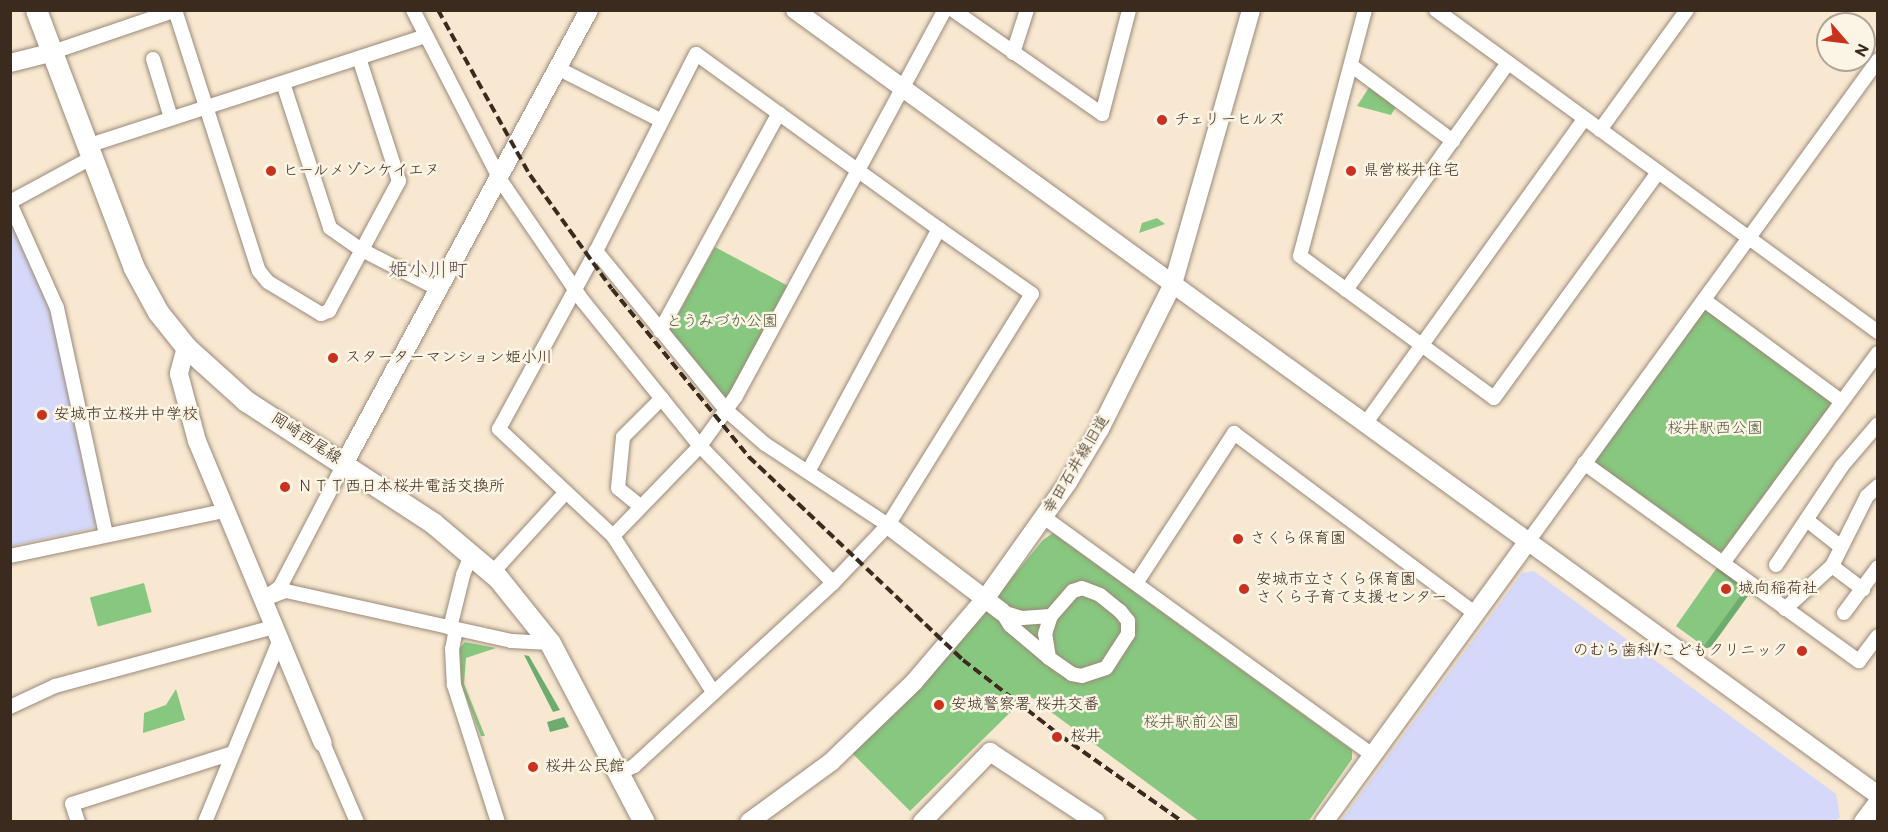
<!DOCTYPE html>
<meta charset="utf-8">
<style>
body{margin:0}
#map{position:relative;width:1888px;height:832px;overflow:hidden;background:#f8e8d1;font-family:"Balsamiq Sans","Klee One",sans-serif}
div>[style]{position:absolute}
.built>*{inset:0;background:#d5d8f9}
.green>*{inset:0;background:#87c77f;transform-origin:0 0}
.forest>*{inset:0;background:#6dac6e}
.roads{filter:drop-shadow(0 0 2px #9a8978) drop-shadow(0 0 2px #9a8978)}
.street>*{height:14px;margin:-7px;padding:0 7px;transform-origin:7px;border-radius:7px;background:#fff}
.secondary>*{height:18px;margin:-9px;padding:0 9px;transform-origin:9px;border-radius:9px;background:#fff}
.primary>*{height:21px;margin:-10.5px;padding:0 10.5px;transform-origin:10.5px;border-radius:10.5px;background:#fff}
.rail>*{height:4px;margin-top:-2px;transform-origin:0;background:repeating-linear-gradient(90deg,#3b2a1e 0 9px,transparent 0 13.5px)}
.dots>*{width:16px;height:16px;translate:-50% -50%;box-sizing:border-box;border:3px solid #fcf5e5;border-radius:50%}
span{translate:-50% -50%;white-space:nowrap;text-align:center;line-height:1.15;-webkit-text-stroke:5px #fcf5e5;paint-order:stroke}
.poi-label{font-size:16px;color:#3b2a1e}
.left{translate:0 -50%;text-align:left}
.right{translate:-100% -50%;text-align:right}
.park-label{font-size:16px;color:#52593b}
.street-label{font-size:16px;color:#3b2a1e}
.quarter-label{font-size:20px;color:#64545c}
.frame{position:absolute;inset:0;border:12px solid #3b2a1e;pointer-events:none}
.north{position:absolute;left:1816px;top:12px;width:60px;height:60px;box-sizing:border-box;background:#fcf5e5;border:2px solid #afa495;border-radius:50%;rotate:118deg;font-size:16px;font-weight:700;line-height:24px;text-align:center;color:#3b2a1e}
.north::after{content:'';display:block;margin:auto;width:21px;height:27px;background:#c8321e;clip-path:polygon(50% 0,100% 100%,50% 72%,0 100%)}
</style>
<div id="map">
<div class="built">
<i style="clip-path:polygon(10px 221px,50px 307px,97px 522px,93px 528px,11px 546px)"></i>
<i style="clip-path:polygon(1534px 571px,1836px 794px,1840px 817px,1836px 821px,1341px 821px,1522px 573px)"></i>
</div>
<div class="green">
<i style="clip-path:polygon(1370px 86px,1397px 105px,1391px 115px,1357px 106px)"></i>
<i style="clip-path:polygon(1157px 218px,1165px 224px,1139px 233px,1142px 223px)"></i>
<i style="clip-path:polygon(715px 247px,790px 287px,728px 403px,669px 331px)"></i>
<i style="clip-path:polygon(1709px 309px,1831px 397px,1830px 408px,1725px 551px,1718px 551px,1596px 463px,1597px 455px,1701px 311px)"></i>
<i style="clip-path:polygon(1053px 533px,1352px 750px,1352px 759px,1308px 822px,1199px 821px,1028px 695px,910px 811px,852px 753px,926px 682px,1043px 540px)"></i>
<i style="clip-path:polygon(1718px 566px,1750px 593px,1711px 647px,1706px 648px,1676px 626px)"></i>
<i style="left:144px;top:583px;width:30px;height:56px;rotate:75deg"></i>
<i style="clip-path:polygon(465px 642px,496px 648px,466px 658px,464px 684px,485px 736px,481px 736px,461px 684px,460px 648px)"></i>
<i style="clip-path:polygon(176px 689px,185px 720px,143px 733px,144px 713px,166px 705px)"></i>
</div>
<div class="forest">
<i style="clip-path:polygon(1718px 566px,1750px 593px,1711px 647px,1706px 648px,1704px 646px,1744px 591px,1716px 570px)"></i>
<i style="clip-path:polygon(524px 655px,529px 656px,560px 710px,553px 712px)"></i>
<i style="clip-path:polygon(564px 717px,569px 727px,550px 732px,547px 722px)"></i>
</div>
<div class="roads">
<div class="street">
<i style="left:175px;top:10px;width:274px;rotate:72.2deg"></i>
<i style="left:259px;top:271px;width:14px;rotate:51deg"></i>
<i style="left:268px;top:282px;width:62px;rotate:31.1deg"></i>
<i style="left:321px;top:314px;width:9px;rotate:-21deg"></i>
<i style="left:329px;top:311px;width:148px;rotate:-61.7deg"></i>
<i style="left:399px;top:181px;width:129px;rotate:-108deg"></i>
<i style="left:413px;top:10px;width:192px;rotate:62.8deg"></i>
<i style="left:501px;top:181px;width:145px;rotate:55.7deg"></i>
<i style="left:583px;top:301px;width:186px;rotate:51.1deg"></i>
<i style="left:700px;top:446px;width:191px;rotate:45.8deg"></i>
<i style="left:953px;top:10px;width:182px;rotate:34.9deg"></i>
<i style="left:1102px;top:114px;width:107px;rotate:-75.4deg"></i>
<i style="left:1365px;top:10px;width:254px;rotate:104.8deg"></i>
<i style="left:1300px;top:256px;width:240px;rotate:36.2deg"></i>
<i style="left:1494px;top:398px;width:279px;rotate:-54deg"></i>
<i style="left:1436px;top:10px;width:547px;rotate:36.07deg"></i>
<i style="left:50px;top:53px;width:133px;rotate:-18.8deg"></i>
<i style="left:1013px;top:53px;width:45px;rotate:-72deg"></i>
<i style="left:153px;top:59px;width:62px;rotate:73deg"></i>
<i style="left:1352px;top:66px;width:126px;rotate:36.6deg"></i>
<i style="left:559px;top:69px;width:115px;rotate:26.8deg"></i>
<i style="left:283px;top:83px;width:152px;rotate:72deg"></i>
<i style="left:330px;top:228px;width:39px;rotate:35deg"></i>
<i style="left:362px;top:250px;width:88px;rotate:27.1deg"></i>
<i style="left:1600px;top:130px;width:148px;rotate:-54.1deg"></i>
<i style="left:87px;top:146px;width:355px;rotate:-18deg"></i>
<i style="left:10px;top:202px;width:92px;rotate:-28.5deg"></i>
<i style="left:10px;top:203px;width:115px;rotate:65.9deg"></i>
<i style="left:57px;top:308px;width:232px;rotate:77.8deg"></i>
<i style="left:1346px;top:290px;width:279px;rotate:-54.5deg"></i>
<i style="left:1704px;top:300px;width:170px;rotate:36.4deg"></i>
<i style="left:660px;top:331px;width:248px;rotate:-61.4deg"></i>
<i style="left:1365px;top:424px;width:375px;rotate:-54.3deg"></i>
<i style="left:1584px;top:463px;width:339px;rotate:35.8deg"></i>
<i style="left:1859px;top:661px;width:31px;rotate:-53deg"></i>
<i style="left:809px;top:470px;width:274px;rotate:-61.7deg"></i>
<i style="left:939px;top:229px;width:299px;rotate:-144.2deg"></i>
<i style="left:696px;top:54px;width:221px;rotate:116.9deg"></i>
<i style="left:596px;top:251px;width:205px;rotate:50.7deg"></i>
<i style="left:726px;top:410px;width:52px;rotate:41.1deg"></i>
<i style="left:765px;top:444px;width:147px;rotate:33.4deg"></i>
<i style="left:566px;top:492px;width:92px;rotate:-136.8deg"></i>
<i style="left:499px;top:429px;width:203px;rotate:-61.4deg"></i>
<i style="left:640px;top:506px;width:28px;rotate:-141deg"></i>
<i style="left:618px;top:488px;width:51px;rotate:-84.4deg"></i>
<i style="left:623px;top:437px;width:55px;rotate:-45deg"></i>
<i style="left:1045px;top:518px;width:404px;rotate:35.9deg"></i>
<i style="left:1808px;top:521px;width:42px;rotate:38.2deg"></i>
<i style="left:613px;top:536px;width:125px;rotate:-46deg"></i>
<i style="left:700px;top:446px;width:62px;rotate:-54.2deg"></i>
<i style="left:736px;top:396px;width:439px;rotate:-61.6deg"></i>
<i style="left:1527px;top:543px;width:597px;rotate:-53.99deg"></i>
<i style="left:10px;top:556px;width:218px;rotate:-11.9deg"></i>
<i style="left:1723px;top:563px;width:261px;rotate:-53.6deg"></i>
<i style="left:1776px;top:565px;width:119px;rotate:-56.3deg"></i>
<i style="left:1842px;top:466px;width:55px;rotate:-49.4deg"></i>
<i style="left:1832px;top:566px;width:39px;rotate:37deg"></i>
<i style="left:493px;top:572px;width:108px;rotate:-47.6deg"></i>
<i style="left:566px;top:492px;width:64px;rotate:43.1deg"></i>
<i style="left:613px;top:536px;width:185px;rotate:57.3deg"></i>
<i style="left:1137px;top:582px;width:178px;rotate:-56.9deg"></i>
<i style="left:1234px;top:433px;width:301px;rotate:36.8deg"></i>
<i style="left:1082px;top:588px;width:19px;rotate:21deg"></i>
<i style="left:1100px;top:595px;width:26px;rotate:39deg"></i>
<i style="left:1120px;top:611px;width:13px;rotate:51deg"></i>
<i style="left:1128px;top:621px;width:13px;rotate:90deg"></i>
<i style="left:1128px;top:634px;width:40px;rotate:122.9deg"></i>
<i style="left:1106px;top:668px;width:25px;rotate:162deg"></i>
<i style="left:1082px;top:676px;width:10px;rotate:-169deg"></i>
<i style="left:1072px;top:674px;width:28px;rotate:-145deg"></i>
<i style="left:1049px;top:658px;width:51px;rotate:-139.8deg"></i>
<i style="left:1010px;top:625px;width:15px;rotate:-122deg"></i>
<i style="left:1002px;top:612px;width:21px;rotate:17deg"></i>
<i style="left:1022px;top:618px;width:29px;rotate:-4deg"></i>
<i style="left:1051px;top:616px;width:33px;rotate:-49deg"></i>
<i style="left:1073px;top:591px;width:9px;rotate:-18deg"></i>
<i style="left:270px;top:594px;width:12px;rotate:-35deg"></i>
<i style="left:280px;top:587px;width:139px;rotate:-62.5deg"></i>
<i style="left:262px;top:600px;width:26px;rotate:-21deg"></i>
<i style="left:286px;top:591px;width:230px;rotate:12.5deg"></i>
<i style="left:511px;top:641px;width:39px;rotate:3deg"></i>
<i style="left:1785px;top:609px;width:64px;rotate:-42.5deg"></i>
<i style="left:1832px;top:566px;width:78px;rotate:-63.4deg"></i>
<i style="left:1867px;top:496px;width:15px;rotate:-42deg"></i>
<i style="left:1844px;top:613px;width:57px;rotate:-53.5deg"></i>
<i style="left:450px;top:628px;width:55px;rotate:-76.2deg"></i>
<i style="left:463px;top:575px;width:24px;rotate:-68deg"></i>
<i style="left:456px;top:629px;width:20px;rotate:101deg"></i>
<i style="left:452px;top:649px;width:36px;rotate:87deg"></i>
<i style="left:454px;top:685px;width:144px;rotate:72.2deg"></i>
<i style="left:1049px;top:658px;width:24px;rotate:-99deg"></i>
<i style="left:1045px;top:634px;width:19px;rotate:-72deg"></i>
<i style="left:10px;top:707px;width:50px;rotate:-25deg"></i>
<i style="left:55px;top:686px;width:226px;rotate:-15.1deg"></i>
<i style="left:323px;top:743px;width:86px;rotate:66.7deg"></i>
<i style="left:619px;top:773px;width:17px;rotate:-25deg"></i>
<i style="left:634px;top:766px;width:270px;rotate:-42.6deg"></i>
<i style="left:833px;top:583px;width:80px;rotate:-46.5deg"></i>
<i style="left:888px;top:525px;width:272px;rotate:-58.1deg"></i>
<i style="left:1032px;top:294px;width:113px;rotate:-145deg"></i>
<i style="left:78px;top:822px;width:19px;rotate:-108deg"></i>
<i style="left:72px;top:804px;width:169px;rotate:-17.6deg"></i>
<i style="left:205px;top:822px;width:195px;rotate:-67.7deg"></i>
</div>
<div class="secondary">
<i style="left:795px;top:10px;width:1338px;rotate:35.94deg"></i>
<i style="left:10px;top:63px;width:41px;rotate:-14deg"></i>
<i style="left:186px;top:347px;width:28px;rotate:105deg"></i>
<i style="left:179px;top:374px;width:69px;rotate:75deg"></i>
<i style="left:197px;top:441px;width:327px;rotate:67.4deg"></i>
<i style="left:344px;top:464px;width:516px;rotate:-61.65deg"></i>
<i style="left:888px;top:525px;width:143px;rotate:37.3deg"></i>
<i style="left:749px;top:822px;width:102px;rotate:-36.2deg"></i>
<i style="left:831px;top:762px;width:115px;rotate:-43.9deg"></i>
<i style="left:914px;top:682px;width:109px;rotate:-49.5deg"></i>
<i style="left:985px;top:599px;width:143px;rotate:-54.6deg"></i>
<i style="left:1068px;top:482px;width:62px;rotate:-58.9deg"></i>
<i style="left:1100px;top:429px;width:162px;rotate:-63.3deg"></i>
<i style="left:1173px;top:284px;width:285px;rotate:-74.1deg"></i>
<i style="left:922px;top:822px;width:98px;rotate:-45.8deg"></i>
<i style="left:990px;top:752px;width:127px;rotate:33.4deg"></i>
<i style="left:1324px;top:822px;width:345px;rotate:-54deg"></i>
<i style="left:1863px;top:822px;width:25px;rotate:-53deg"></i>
</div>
<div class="primary">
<i style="left:36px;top:10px;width:276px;rotate:69.2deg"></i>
<i style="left:134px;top:268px;width:50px;rotate:61.4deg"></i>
<i style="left:158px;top:312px;width:45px;rotate:51.3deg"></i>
<i style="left:186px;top:347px;width:81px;rotate:42deg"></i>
<i style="left:246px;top:401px;width:223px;rotate:33.1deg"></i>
<i style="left:433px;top:523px;width:85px;rotate:40.2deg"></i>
<i style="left:498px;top:578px;width:83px;rotate:51.3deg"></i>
<i style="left:550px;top:643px;width:202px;rotate:62.3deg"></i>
</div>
</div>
<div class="rail">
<i style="left:438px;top:10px;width:189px;rotate:60.9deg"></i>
<i style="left:530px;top:175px;width:140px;rotate:54.3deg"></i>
<i style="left:612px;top:289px;width:217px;rotate:50.8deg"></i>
<i style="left:749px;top:457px;width:295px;rotate:43.5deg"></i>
<i style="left:963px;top:660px;width:124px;rotate:37.8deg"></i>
<i style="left:1061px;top:736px;width:149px;rotate:35.2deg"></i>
</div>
<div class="dots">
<i style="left:1162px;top:120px;background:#c8321e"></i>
<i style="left:271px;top:171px;background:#c8321e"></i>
<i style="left:1351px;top:171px;background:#c8321e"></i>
<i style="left:333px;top:358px;background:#c8321e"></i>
<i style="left:42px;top:415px;background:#c8321e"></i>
<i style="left:285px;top:487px;background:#c8321e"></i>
<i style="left:1238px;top:539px;background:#c8321e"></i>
<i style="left:1244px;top:589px;background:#c8321e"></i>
<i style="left:1726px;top:589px;background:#c8321e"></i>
<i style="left:1802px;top:651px;background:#c8321e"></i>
<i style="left:939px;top:705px;background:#c8321e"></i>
<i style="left:1057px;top:737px;background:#c8321e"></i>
<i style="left:533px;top:767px;background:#c8321e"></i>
</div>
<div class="poi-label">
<span class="left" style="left:1174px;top:120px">チェリーヒルズ</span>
<span class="left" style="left:283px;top:171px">ヒールメゾンケイエヌ</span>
<span class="left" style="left:1363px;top:171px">県営桜井住宅</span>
<span class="left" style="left:345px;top:358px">スターターマンション姫小川</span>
<span class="left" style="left:54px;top:415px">安城市立桜井中学校</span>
<span class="left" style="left:297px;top:487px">ＮＴＴ西日本桜井電話交換所</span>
<span class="left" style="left:1250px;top:539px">さくら保育園</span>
<span class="left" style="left:1256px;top:589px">安城市立さくら保育園<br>さくら子育て支援センター</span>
<span class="left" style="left:1738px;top:589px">城向稲荷社</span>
<span class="right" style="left:1788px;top:651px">のむら歯科/こどもクリニック</span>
<span class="left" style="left:951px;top:705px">安城警察署 桜井交番</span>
<span class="left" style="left:1070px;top:737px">桜井</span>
<span class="left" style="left:545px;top:767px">桜井公民館</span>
</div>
<div class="park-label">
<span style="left:722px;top:322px">とうみづか公園</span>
<span style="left:1715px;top:429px">桜井駅西公園</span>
<span style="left:1191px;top:723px">桜井駅前公園</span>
</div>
<div class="street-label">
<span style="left:306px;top:439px;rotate:33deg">岡崎西尾線</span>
<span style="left:1077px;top:465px;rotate:-59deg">幸田石井線旧道</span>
</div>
<div class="quarter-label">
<span style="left:428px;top:270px">姫小川町</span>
</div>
<div class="frame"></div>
<div class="north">N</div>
</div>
